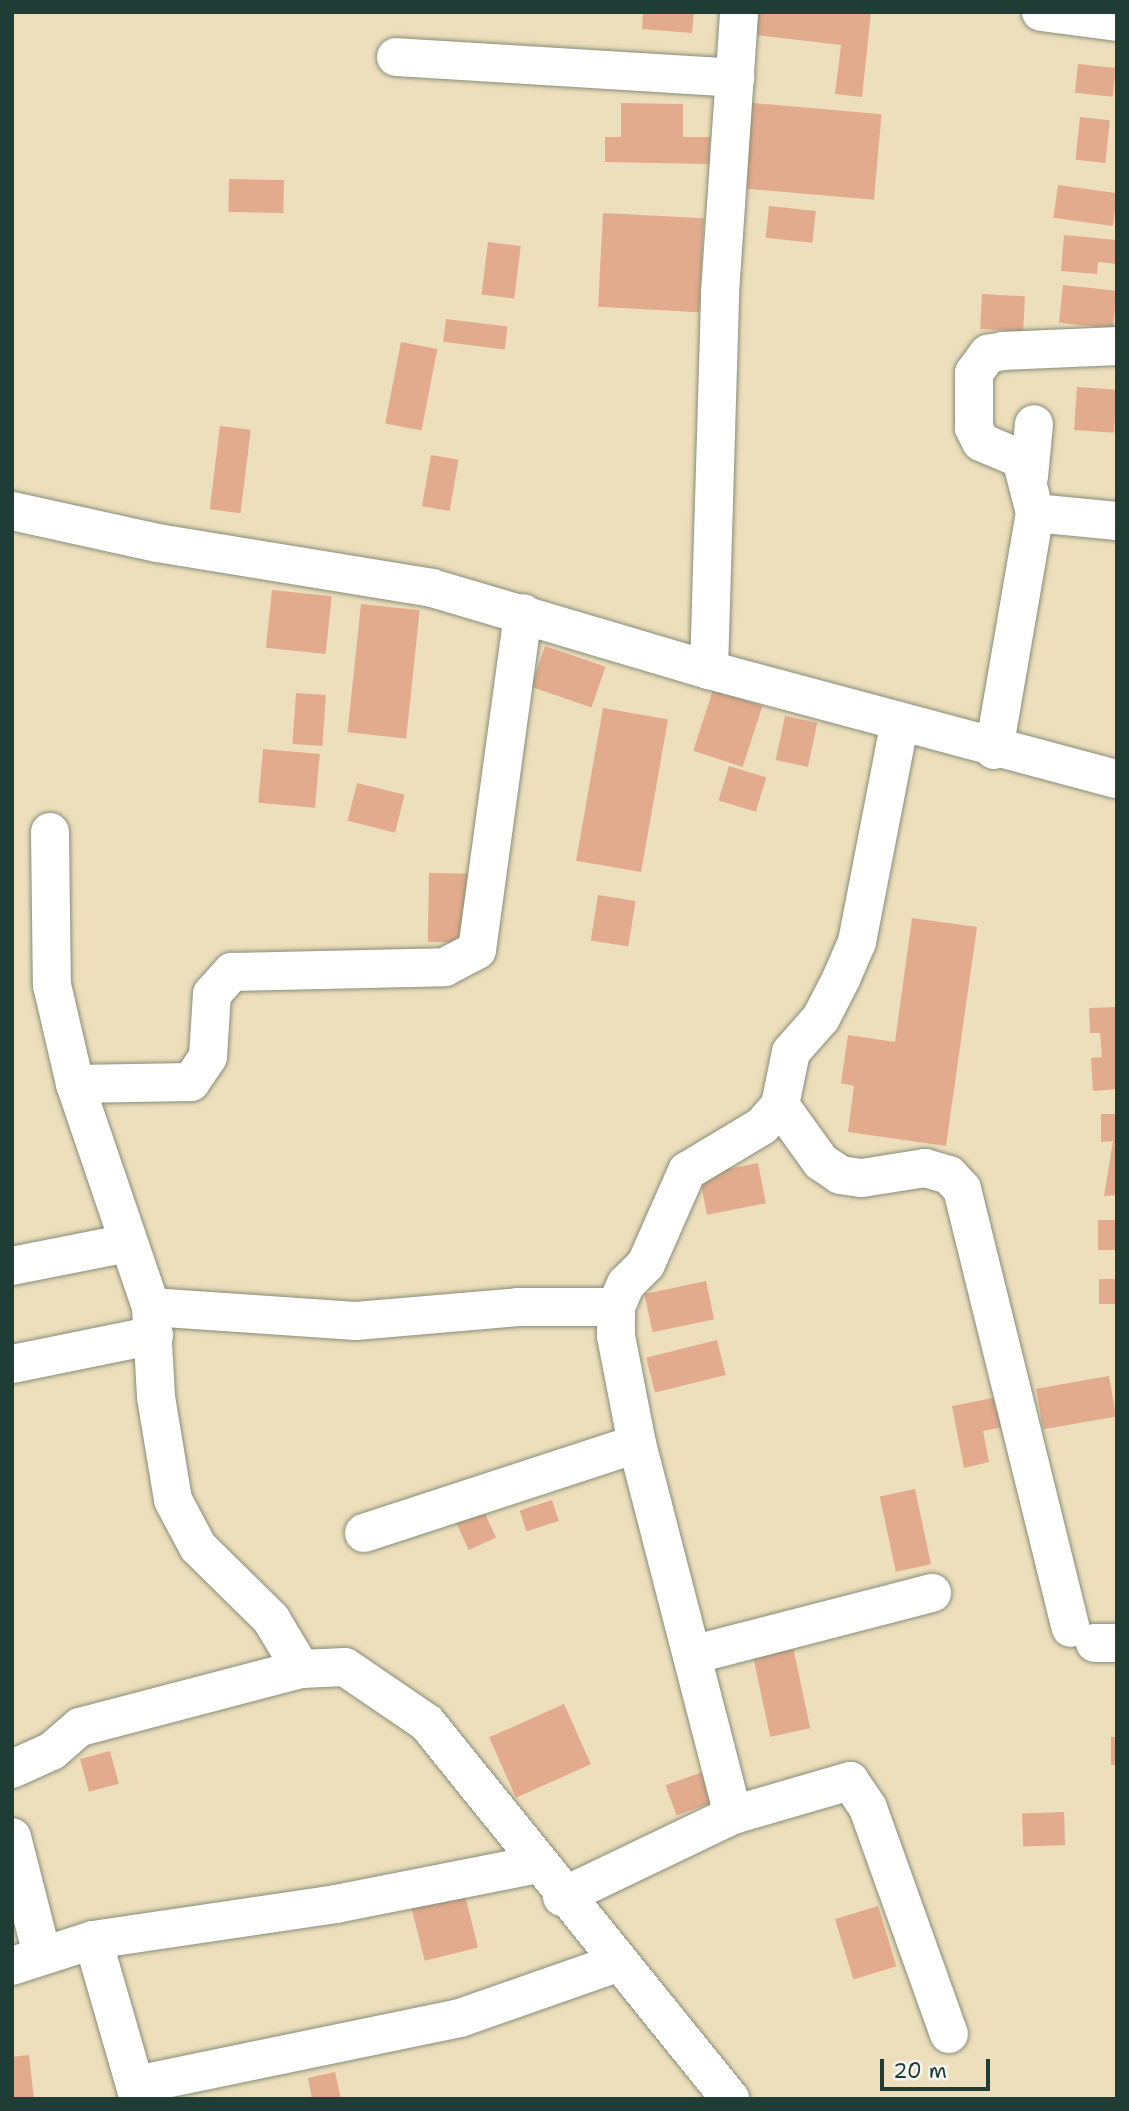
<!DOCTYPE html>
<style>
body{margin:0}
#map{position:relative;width:1129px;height:2111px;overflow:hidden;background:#eddebc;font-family:"Shantell Sans",sans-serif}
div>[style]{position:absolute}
.building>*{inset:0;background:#e3ab8e;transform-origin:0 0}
.roads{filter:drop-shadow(0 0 2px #868e78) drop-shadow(0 0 2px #868e78)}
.minor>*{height:38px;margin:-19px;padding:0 19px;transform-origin:19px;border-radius:19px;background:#fff}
.tertiary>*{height:38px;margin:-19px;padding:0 19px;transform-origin:19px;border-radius:19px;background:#fff}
span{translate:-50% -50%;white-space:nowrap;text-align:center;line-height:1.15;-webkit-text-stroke:6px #f6f6f2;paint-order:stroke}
.frame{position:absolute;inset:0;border:14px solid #1f3d34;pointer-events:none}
.scale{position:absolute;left:880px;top:2059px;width:110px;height:32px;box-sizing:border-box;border:4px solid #1f3d34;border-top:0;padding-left:9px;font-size:21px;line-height:24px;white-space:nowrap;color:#1f3d34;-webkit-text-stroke:5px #f6f6f2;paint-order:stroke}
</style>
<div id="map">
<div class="building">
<i style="clip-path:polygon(643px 12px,694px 12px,692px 33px,642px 29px)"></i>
<i style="clip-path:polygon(758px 12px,871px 12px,862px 97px,835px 94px,841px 45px,755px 35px)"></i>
<i style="left:1078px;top:64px;width:38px;height:29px;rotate:6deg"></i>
<i style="left:742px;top:102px;width:140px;height:86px;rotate:5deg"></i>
<i style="clip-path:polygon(621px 103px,683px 104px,683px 137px,710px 137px,709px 164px,605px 162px,605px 137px,621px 137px)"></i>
<i style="left:1080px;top:117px;width:30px;height:43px;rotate:6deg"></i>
<i style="left:229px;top:179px;width:55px;height:33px;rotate:1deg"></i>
<i style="left:1058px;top:185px;width:60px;height:33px;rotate:8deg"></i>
<i style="left:769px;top:206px;width:47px;height:32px;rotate:6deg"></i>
<i style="left:603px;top:213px;width:101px;height:94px;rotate:3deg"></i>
<i style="clip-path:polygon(1064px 235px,1117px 240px,1117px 264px,1098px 262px,1097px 274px,1061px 271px)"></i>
<i style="left:488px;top:242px;width:33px;height:53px;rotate:7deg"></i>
<i style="left:1063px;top:285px;width:54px;height:38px;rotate:6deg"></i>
<i style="left:982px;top:294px;width:43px;height:35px;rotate:3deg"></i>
<i style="left:446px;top:319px;width:62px;height:23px;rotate:7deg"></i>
<i style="left:401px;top:342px;width:37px;height:83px;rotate:11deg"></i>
<i style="left:1077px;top:387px;width:40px;height:43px;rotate:4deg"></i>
<i style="left:220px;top:426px;width:31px;height:84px;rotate:7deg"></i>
<i style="left:431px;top:455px;width:28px;height:52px;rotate:10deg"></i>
<i style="left:272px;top:590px;width:60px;height:58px;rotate:6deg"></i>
<i style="left:361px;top:604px;width:59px;height:129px;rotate:6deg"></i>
<i style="left:545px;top:646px;width:64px;height:43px;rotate:19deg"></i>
<i style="left:713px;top:690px;width:52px;height:64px;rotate:18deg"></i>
<i style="left:296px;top:693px;width:30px;height:51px;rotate:4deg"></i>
<i style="left:603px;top:708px;width:66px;height:155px;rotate:10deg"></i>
<i style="left:785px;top:716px;width:33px;height:45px;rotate:12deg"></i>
<i style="left:263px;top:749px;width:57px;height:54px;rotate:5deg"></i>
<i style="left:729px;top:766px;width:39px;height:36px;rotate:17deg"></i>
<i style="left:357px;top:783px;width:49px;height:39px;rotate:14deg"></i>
<i style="left:429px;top:873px;width:43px;height:69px;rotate:1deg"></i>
<i style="left:598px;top:895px;width:38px;height:46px;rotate:9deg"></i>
<i style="clip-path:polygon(912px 918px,977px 927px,946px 1146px,848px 1132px,854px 1086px,841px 1083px,848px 1035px,895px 1042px)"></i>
<i style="clip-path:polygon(1117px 1007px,1117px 1089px,1093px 1091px,1091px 1058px,1102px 1057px,1100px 1033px,1090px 1033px,1089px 1008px)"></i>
<i style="clip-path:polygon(1101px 1114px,1117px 1114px,1117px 1195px,1104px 1196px,1113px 1141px,1101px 1142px)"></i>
<i style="left:758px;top:1163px;width:41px;height:60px;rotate:79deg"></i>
<i style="left:1098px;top:1220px;width:19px;height:30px"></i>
<i style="left:1099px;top:1279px;width:18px;height:25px"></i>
<i style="left:706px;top:1281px;width:39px;height:63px;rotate:78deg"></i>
<i style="left:717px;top:1340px;width:36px;height:73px;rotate:76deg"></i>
<i style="left:1109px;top:1376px;width:41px;height:74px;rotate:80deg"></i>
<i style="clip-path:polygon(1008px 1395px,1014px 1425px,983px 1431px,989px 1462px,964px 1468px,952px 1406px)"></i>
<i style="left:915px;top:1489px;width:77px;height:36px;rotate:78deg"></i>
<i style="left:552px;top:1500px;width:22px;height:34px;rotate:72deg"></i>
<i style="left:480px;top:1503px;width:38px;height:30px;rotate:65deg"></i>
<i style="left:793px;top:1647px;width:83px;height:41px;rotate:78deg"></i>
<i style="left:564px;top:1704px;width:66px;height:82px;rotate:66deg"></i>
<i style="left:1111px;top:1737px;width:6px;height:28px"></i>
<i style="left:110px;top:1751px;width:34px;height:31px;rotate:75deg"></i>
<i style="left:705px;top:1771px;width:32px;height:42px;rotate:70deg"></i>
<i style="left:1064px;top:1812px;width:33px;height:42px;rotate:88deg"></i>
<i style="left:465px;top:1895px;width:54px;height:55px;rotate:76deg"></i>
<i style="left:878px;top:1906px;width:63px;height:45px;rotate:73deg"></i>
<i style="clip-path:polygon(29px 2055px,34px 2099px,12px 2099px,12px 2057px)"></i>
<i style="clip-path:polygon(335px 2072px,341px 2099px,312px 2099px,308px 2078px)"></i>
</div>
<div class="roads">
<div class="minor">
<i style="left:1041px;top:12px;width:77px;rotate:7.5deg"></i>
<i style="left:396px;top:57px;width:340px;rotate:3.5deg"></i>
<i style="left:1029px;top:477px;width:53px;rotate:-84.6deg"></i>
<i style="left:1035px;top:513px;width:82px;rotate:5.6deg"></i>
<i style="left:709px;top:670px;width:422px;rotate:15deg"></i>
<i style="left:994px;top:750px;width:241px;rotate:-80.2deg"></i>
<i style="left:1035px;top:513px;width:56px;rotate:-104.5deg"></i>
<i style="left:1021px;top:459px;width:43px;rotate:-157deg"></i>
<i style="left:981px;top:442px;width:16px;rotate:-117deg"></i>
<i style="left:974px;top:428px;width:55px;rotate:-90deg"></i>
<i style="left:974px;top:373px;width:24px;rotate:-54deg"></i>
<i style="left:988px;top:354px;width:15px;rotate:-11deg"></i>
<i style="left:1003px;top:351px;width:114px;rotate:-2.5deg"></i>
<i style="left:50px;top:832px;width:153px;rotate:89.3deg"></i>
<i style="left:52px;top:985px;width:102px;rotate:76.9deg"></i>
<i style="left:75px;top:1084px;width:236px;rotate:71.2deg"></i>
<i style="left:151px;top:1307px;width:90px;rotate:86.8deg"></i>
<i style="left:156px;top:1397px;width:104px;rotate:80.6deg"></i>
<i style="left:173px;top:1500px;width:53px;rotate:62deg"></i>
<i style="left:198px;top:1547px;width:103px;rotate:44.6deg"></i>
<i style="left:271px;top:1619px;width:58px;rotate:59deg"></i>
<i style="left:75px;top:1084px;width:116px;rotate:-1deg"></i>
<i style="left:191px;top:1082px;width:30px;rotate:-56deg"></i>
<i style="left:208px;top:1057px;width:63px;rotate:-86.4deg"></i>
<i style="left:212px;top:994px;width:30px;rotate:-48deg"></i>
<i style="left:232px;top:972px;width:213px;rotate:-1.3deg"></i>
<i style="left:445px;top:967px;width:36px;rotate:-28deg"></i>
<i style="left:477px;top:950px;width:340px;rotate:-82.2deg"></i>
<i style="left:780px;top:1105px;width:70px;rotate:54.3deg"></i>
<i style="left:821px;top:1162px;width:23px;rotate:34deg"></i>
<i style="left:840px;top:1175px;width:22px;rotate:8deg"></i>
<i style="left:862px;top:1178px;width:64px;rotate:-9deg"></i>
<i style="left:925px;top:1168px;width:25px;rotate:16deg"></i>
<i style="left:949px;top:1175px;width:19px;rotate:47deg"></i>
<i style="left:962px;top:1189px;width:452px;rotate:76.1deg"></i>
<i style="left:12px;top:1266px;width:118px;rotate:-11.2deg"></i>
<i style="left:151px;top:1307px;width:205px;rotate:3.9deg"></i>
<i style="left:356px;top:1321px;width:163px;rotate:-4.9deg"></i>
<i style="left:518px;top:1307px;width:98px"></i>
<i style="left:12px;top:1364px;width:145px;rotate:-11.5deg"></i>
<i style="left:364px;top:1533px;width:287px;rotate:-18.1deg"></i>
<i style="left:1095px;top:1643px;width:22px"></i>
<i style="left:692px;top:1655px;width:248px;rotate:-14.5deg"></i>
<i style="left:12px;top:1769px;width:44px;rotate:-24.2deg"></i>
<i style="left:52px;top:1751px;width:37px;rotate:-41deg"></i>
<i style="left:80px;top:1727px;width:228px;rotate:-14.7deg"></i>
<i style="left:301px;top:1669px;width:44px;rotate:-2.6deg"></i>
<i style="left:345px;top:1667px;width:99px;rotate:34.3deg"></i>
<i style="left:427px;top:1723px;width:483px;rotate:51.1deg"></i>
<i style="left:733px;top:1815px;width:383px;rotate:-104.5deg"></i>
<i style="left:637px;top:1444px;width:110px;rotate:-101deg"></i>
<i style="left:616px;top:1336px;width:29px;rotate:-90deg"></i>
<i style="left:616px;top:1307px;width:25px;rotate:-67deg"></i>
<i style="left:626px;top:1284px;width:28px;rotate:-45deg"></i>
<i style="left:646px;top:1264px;width:102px;rotate:-66.2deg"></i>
<i style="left:687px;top:1171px;width:87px;rotate:-31deg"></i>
<i style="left:762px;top:1126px;width:28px;rotate:-49deg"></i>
<i style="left:780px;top:1105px;width:54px;rotate:-78.3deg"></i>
<i style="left:791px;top:1052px;width:45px;rotate:-48.6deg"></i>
<i style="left:821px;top:1018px;width:44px;rotate:-62.9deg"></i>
<i style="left:841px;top:979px;width:40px;rotate:-66.6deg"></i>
<i style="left:857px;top:942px;width:221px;rotate:-79deg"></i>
<i style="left:12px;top:1837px;width:122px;rotate:75.7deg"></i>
<i style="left:562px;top:1897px;width:190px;rotate:-25.6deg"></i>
<i style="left:733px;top:1815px;width:122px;rotate:-16.2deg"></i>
<i style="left:850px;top:1781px;width:32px;rotate:56deg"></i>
<i style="left:868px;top:1808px;width:240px;rotate:70.3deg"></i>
<i style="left:93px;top:1940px;width:166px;rotate:73.9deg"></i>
<i style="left:12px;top:1966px;width:85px;rotate:-17.8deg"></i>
<i style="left:93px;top:1940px;width:246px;rotate:-8.4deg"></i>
<i style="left:336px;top:1904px;width:206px;rotate:-11.2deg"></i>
<i style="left:136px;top:2085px;width:331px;rotate:-11.7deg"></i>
<i style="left:460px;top:2018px;width:166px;rotate:-19.3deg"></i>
</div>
<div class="tertiary">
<i style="left:12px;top:511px;width:149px;rotate:12.4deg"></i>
<i style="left:158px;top:543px;width:278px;rotate:9.3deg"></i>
<i style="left:432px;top:588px;width:289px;rotate:16.5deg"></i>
<i style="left:709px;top:670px;width:377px;rotate:-88.3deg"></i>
<i style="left:720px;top:293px;width:282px;rotate:-86.1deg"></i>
</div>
</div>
<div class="frame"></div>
<div class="scale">20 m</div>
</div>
